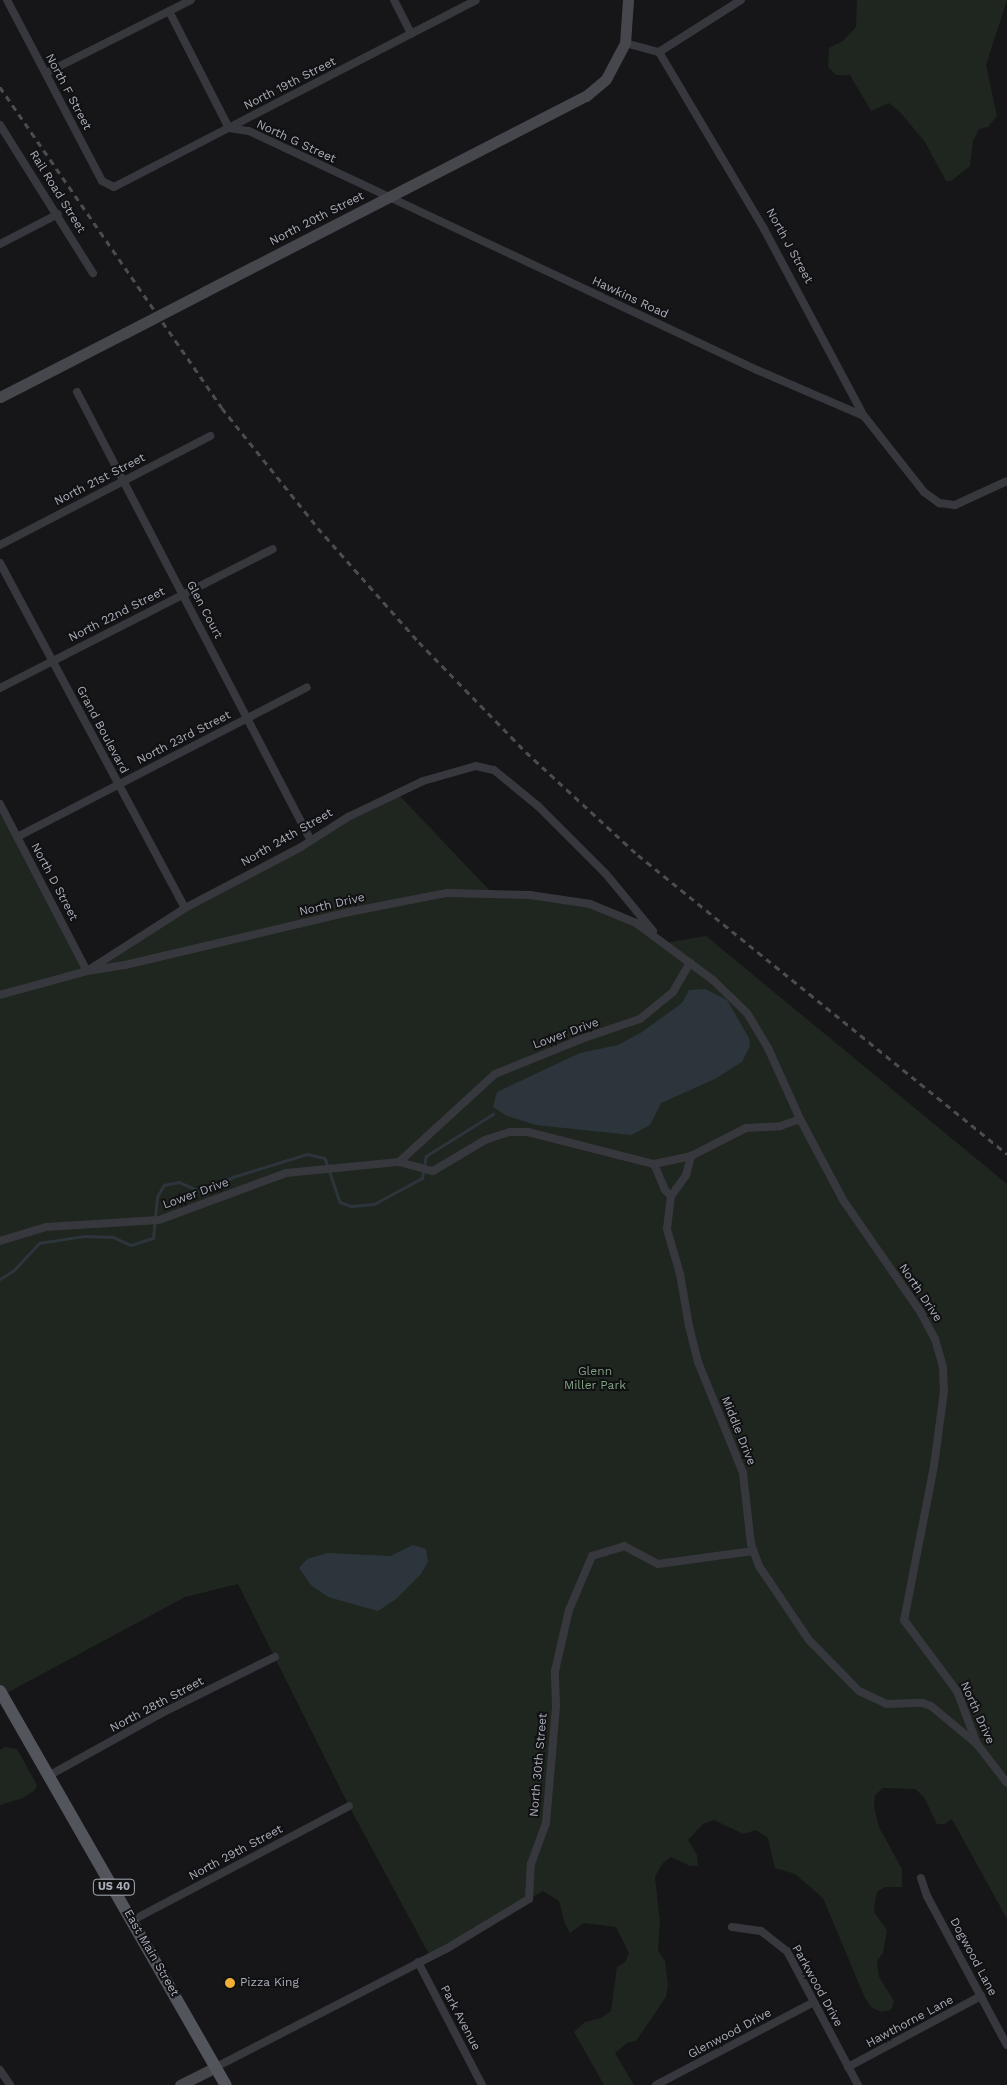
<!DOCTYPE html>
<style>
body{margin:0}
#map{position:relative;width:1007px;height:2085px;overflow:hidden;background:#161618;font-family:"Work Sans",sans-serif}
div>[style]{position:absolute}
.green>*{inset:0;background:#1e261f}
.water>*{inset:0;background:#2c353c}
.stream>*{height:2.5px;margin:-1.25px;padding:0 1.25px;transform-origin:1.25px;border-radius:1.25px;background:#2c353c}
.street>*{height:8px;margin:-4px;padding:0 4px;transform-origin:4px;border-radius:4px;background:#37383d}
.secondary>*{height:11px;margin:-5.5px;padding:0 5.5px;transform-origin:5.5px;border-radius:5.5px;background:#45474d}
.primary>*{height:12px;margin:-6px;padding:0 6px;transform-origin:6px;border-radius:6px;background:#53555c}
.rail>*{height:2.5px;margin-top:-1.25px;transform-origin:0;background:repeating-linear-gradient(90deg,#4a4c52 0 6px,transparent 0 11px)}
.secondary-bridge>*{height:11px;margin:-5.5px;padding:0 5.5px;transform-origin:5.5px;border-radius:5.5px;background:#45474d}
.dots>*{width:14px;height:14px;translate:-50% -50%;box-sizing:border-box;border:2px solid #111113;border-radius:50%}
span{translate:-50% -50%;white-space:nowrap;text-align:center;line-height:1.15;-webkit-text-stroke:4px #111113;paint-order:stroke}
.shield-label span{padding:1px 4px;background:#111113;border:1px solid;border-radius:4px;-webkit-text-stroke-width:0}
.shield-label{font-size:11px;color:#a8adb8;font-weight:700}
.street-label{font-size:12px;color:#a8adb8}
.park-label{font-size:12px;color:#7fa381}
.poi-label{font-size:12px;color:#a8adb8}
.left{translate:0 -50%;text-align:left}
</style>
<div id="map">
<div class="green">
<i style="clip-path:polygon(857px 0,1007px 0,986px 65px,997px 116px,988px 127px,979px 129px,973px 141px,970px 166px,951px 181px,946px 181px,925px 142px,900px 112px,889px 103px,871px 111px,850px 75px,836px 75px,828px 67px,829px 48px,843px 41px,856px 27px)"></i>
<i style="clip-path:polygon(397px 793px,492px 893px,576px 901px,636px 923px,665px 943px,706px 936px,1007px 1184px,1007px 1919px,952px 1819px,945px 1824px,937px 1824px,924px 1797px,915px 1789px,883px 1788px,875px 1795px,874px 1807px,879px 1827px,902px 1869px,902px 1887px,885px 1887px,877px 1892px,875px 1902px,874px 1912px,887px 1930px,883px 1953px,877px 1961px,879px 1977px,894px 2001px,891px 2010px,882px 2012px,872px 2008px,865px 1998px,823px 1898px,795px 1874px,775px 1868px,768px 1838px,756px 1830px,743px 1834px,714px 1820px,703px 1824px,688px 1840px,697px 1855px,698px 1866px,690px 1866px,671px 1857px,662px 1864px,655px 1877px,660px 1922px,658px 1951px,665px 1961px,668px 1985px,666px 1997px,636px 2041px,627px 2043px,615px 2053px,634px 2085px,604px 2085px,574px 2032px,585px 2022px,601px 2018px,611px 2011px,617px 1967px,625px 1962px,629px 1953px,616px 1927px,584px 1923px,570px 1933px,565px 1924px,559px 1901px,543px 1891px,430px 1956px,349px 1806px,238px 1584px,185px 1597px,3px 1695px,0 1691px,0 804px,87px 971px,185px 908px)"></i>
<i style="clip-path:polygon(5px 1747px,17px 1749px,37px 1785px,35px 1790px,23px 1798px,0 1805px,0 1750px)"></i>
</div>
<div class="water">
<i style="clip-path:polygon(705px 989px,727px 1000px,749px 1038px,750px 1046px,742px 1062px,715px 1079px,661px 1103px,650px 1125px,631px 1135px,536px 1125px,507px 1116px,493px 1107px,497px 1092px,580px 1053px,618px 1045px,642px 1032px,682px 1003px,689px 990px)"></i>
<i style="clip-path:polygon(413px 1545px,426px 1549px,428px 1562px,421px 1574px,396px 1599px,378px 1611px,328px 1597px,311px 1585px,299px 1568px,307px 1559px,328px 1553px,390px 1556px)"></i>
</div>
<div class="stream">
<i style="left:0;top:1279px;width:15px;rotate:-32deg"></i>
<i style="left:13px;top:1271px;width:38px;rotate:-47deg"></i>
<i style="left:39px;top:1243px;width:46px;rotate:-8.8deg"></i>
<i style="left:84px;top:1236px;width:29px;rotate:2deg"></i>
<i style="left:113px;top:1237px;width:20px;rotate:24deg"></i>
<i style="left:131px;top:1245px;width:23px;rotate:-18deg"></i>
<i style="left:153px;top:1238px;width:41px;rotate:-84.4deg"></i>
<i style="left:157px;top:1197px;width:14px;rotate:-60deg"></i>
<i style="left:164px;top:1185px;width:15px;rotate:-11deg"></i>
<i style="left:179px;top:1182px;width:24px;rotate:24deg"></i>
<i style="left:201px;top:1192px;width:38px;rotate:-25deg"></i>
<i style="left:236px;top:1176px;width:74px;rotate:-17.2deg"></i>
<i style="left:307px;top:1154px;width:18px;rotate:13deg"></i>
<i style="left:325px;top:1158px;width:46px;rotate:71.2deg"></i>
<i style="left:340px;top:1202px;width:12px;rotate:20deg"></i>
<i style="left:351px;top:1206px;width:23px;rotate:-5deg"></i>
<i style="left:374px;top:1204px;width:55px;rotate:-28.4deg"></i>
<i style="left:422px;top:1178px;width:22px;rotate:-80deg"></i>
<i style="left:426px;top:1156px;width:79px;rotate:-32.1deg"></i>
</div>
<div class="street">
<i style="left:7px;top:0;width:204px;rotate:62.3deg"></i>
<i style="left:102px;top:181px;width:13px;rotate:27deg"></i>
<i style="left:114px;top:187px;width:407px;rotate:-27.3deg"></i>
<i style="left:394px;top:0;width:38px;rotate:63deg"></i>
<i style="left:169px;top:11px;width:131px;rotate:62.9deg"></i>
<i style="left:229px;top:128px;width:20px;rotate:9deg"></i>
<i style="left:249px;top:131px;width:561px;rotate:25.2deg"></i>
<i style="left:757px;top:370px;width:116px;rotate:23.3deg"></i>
<i style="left:625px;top:43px;width:35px;rotate:15deg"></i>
<i style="left:659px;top:52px;width:206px;rotate:59.3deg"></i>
<i style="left:764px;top:229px;width:212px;rotate:61.9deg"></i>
<i style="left:864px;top:416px;width:97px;rotate:51.7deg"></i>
<i style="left:924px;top:492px;width:19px;rotate:36deg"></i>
<i style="left:939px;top:503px;width:16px;rotate:7deg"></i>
<i style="left:955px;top:505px;width:57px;rotate:-24.8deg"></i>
<i style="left:659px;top:52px;width:97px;rotate:-32.4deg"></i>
<i style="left:46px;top:73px;width:162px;rotate:-26.7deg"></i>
<i style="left:0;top:125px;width:175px;rotate:57.9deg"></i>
<i style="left:0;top:244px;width:65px;rotate:-27.3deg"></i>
<i style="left:77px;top:392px;width:504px;rotate:62.47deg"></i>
<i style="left:0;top:545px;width:237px;rotate:-27.4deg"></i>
<i style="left:0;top:563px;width:391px;rotate:61.8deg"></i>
<i style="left:0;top:688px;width:306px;rotate:-27deg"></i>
<i style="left:0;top:804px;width:188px;rotate:62.5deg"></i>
<i style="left:87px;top:971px;width:117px;rotate:-32.7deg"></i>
<i style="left:185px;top:908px;width:131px;rotate:-27.7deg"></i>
<i style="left:301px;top:847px;width:56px;rotate:-32.6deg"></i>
<i style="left:348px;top:817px;width:83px;rotate:-25.6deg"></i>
<i style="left:423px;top:781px;width:55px;rotate:-15.8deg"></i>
<i style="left:476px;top:766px;width:18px;rotate:13deg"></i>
<i style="left:494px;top:770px;width:57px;rotate:39.3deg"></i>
<i style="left:538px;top:806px;width:96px;rotate:45deg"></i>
<i style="left:606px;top:874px;width:74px;rotate:50.5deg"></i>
<i style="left:17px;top:837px;width:326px;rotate:-27.3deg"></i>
<i style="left:0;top:995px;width:90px;rotate:-15.4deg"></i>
<i style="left:87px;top:971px;width:38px;rotate:-9deg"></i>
<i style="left:125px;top:965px;width:230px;rotate:-13.3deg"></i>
<i style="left:349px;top:912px;width:100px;rotate:-11deg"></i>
<i style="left:447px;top:893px;width:83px;rotate:1.4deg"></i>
<i style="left:530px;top:895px;width:61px;rotate:8.5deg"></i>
<i style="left:590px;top:904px;width:50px;rotate:22.4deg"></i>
<i style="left:636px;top:923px;width:97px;rotate:36.6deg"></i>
<i style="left:714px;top:981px;width:46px;rotate:44.1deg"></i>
<i style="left:747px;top:1013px;width:41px;rotate:59deg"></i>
<i style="left:768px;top:1048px;width:78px;rotate:65.7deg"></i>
<i style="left:800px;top:1119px;width:92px;rotate:62deg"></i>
<i style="left:843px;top:1200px;width:135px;rotate:55.3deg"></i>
<i style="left:920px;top:1311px;width:32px;rotate:62deg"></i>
<i style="left:935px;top:1339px;width:29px;rotate:74deg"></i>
<i style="left:943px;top:1367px;width:24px;rotate:88deg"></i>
<i style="left:944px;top:1391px;width:76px;rotate:97.6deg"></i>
<i style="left:934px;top:1466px;width:157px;rotate:101deg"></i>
<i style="left:904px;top:1620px;width:89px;rotate:53.3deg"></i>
<i style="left:957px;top:1691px;width:57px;rotate:69.3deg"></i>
<i style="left:977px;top:1744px;width:49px;rotate:52.4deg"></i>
<i style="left:399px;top:1162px;width:130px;rotate:-42.5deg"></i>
<i style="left:495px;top:1074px;width:96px;rotate:-22deg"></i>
<i style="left:584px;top:1038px;width:59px;rotate:-18.7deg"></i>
<i style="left:640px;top:1019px;width:43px;rotate:-39.3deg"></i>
<i style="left:673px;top:992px;width:34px;rotate:-60deg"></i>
<i style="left:654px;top:1164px;width:38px;rotate:-12deg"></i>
<i style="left:654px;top:1164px;width:28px;rotate:67deg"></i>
<i style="left:665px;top:1190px;width:8px;rotate:45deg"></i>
<i style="left:671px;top:1196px;width:33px;rotate:97deg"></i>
<i style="left:667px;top:1229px;width:47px;rotate:73.9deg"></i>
<i style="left:680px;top:1274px;width:53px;rotate:80.2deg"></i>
<i style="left:689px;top:1326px;width:37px;rotate:76deg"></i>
<i style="left:698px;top:1362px;width:120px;rotate:67.9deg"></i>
<i style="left:743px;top:1473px;width:71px;rotate:83.6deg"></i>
<i style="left:751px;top:1544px;width:23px;rotate:70deg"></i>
<i style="left:759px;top:1566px;width:89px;rotate:56deg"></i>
<i style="left:809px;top:1640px;width:71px;rotate:45.6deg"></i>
<i style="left:859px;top:1691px;width:31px;rotate:25deg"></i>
<i style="left:887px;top:1704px;width:35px;rotate:-2deg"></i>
<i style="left:922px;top:1703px;width:9px;rotate:18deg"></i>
<i style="left:931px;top:1706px;width:60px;rotate:39.6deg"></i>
<i style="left:671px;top:1196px;width:26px;rotate:-54deg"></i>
<i style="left:686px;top:1175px;width:20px;rotate:-75deg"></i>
<i style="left:691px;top:1156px;width:62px;rotate:-27deg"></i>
<i style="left:746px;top:1128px;width:34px;rotate:-3deg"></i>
<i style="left:780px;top:1126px;width:21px;rotate:-19deg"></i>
<i style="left:0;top:1241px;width:48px;rotate:-16.9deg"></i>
<i style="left:46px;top:1227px;width:113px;rotate:-3.5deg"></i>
<i style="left:159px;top:1220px;width:135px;rotate:-20.3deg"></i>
<i style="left:286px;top:1173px;width:114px;rotate:-5.6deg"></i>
<i style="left:399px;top:1162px;width:35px;rotate:15deg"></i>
<i style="left:433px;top:1171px;width:61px;rotate:-30.8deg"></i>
<i style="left:485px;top:1140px;width:26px;rotate:-18deg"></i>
<i style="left:510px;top:1132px;width:18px"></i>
<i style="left:528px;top:1132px;width:130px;rotate:14.3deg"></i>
<i style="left:50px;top:1775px;width:128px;rotate:-29deg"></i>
<i style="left:162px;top:1713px;width:126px;rotate:-26.4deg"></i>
<i style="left:921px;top:1878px;width:19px;rotate:72deg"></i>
<i style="left:927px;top:1896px;width:169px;rotate:61.8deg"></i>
<i style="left:133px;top:1920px;width:244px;rotate:-27.8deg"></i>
<i style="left:732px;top:1927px;width:29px;rotate:8deg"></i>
<i style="left:761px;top:1931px;width:33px;rotate:38deg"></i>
<i style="left:787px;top:1951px;width:152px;rotate:62.1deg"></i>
<i style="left:418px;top:1962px;width:139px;rotate:62.5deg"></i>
<i style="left:216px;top:2067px;width:259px;rotate:-27.2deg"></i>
<i style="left:446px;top:1949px;width:97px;rotate:-31.1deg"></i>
<i style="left:529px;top:1899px;width:35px;rotate:-87deg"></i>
<i style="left:531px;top:1864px;width:44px;rotate:-69.9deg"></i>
<i style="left:546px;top:1823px;width:117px;rotate:-85.1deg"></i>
<i style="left:556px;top:1706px;width:35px;rotate:-92deg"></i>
<i style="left:555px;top:1671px;width:63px;rotate:-77.1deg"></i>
<i style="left:569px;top:1610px;width:59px;rotate:-66.9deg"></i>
<i style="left:592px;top:1556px;width:34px;rotate:-17deg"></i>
<i style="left:624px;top:1546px;width:38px;rotate:28deg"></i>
<i style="left:658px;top:1564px;width:96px;rotate:-7.8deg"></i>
<i style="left:848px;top:2067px;width:151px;rotate:-28.1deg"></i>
<i style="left:0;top:2070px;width:18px;rotate:56deg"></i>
<i style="left:656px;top:2085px;width:178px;rotate:-27.7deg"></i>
</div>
<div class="secondary">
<i style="left:204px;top:292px;width:429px;rotate:-27.2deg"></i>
<i style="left:586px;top:96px;width:26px;rotate:-40deg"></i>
<i style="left:606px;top:79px;width:41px;rotate:-62.2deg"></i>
<i style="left:625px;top:43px;width:43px;rotate:-86deg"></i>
<i style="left:0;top:397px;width:140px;rotate:-27.1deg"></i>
<i style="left:180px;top:2085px;width:40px;rotate:-26.6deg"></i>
</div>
<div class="primary">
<i style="left:0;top:1691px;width:454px;rotate:60.2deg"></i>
</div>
<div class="rail">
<i style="left:0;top:87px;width:390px;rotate:55.3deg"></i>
<i style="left:222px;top:408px;width:154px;rotate:51.3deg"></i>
<i style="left:318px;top:528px;width:152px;rotate:48.5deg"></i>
<i style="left:419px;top:642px;width:153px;rotate:45.8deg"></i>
<i style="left:526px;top:752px;width:152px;rotate:42.6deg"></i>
<i style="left:638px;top:855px;width:475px;rotate:39deg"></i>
</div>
<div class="secondary-bridge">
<i style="left:125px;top:333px;width:89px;rotate:-27.4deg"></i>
</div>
<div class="dots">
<i style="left:230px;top:1983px;background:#f2b134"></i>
</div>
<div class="shield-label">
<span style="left:114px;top:1887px">US 40</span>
</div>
<div class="street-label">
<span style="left:290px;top:84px;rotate:-27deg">North 19th Street</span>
<span style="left:68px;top:92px;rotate:62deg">North F Street</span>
<span style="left:296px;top:142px;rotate:25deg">North G Street</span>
<span style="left:57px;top:192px;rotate:58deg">Rail Road Street</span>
<span style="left:317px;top:219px;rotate:-27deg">North 20th Street</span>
<span style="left:789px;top:246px;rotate:61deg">North J Street</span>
<span style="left:630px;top:298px;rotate:25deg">Hawkins Road</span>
<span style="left:100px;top:480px;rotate:-27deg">North 21st Street</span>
<span style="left:204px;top:610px;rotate:62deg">Glen Court</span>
<span style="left:117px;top:615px;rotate:-27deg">North 22nd Street</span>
<span style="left:102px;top:730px;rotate:62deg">Grand Boulevard</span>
<span style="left:184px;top:738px;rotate:-27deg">North 23rd Street</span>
<span style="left:287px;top:838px;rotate:-30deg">North 24th Street</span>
<span style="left:54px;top:882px;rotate:62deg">North D Street</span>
<span style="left:332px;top:905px;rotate:-13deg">North Drive</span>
<span style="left:566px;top:1034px;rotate:-20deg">Lower Drive</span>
<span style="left:196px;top:1194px;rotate:-20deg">Lower Drive</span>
<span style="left:920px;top:1293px;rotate:56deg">North Drive</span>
<span style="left:738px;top:1431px;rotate:68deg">Middle Drive</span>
<span style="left:157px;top:1705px;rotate:-28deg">North 28th Street</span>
<span style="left:977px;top:1713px;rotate:66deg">North Drive</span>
<span style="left:539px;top:1765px;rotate:-85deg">North 30th Street</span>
<span style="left:236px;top:1853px;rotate:-28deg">North 29th Street</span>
<span style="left:151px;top:1953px;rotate:60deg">East Main Street</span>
<span style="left:973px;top:1957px;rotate:62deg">Dogwood Lane</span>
<span style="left:817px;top:1986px;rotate:61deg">Parkwood Drive</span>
<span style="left:460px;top:2018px;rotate:62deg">Park Avenue</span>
<span style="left:910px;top:2022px;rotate:-28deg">Hawthorne Lane</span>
<span style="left:730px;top:2034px;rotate:-28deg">Glenwood Drive</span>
</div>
<div class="park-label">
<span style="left:595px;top:1379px">Glenn<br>Miller Park</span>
</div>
<div class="poi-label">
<span class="left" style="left:240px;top:1983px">Pizza King</span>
</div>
</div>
